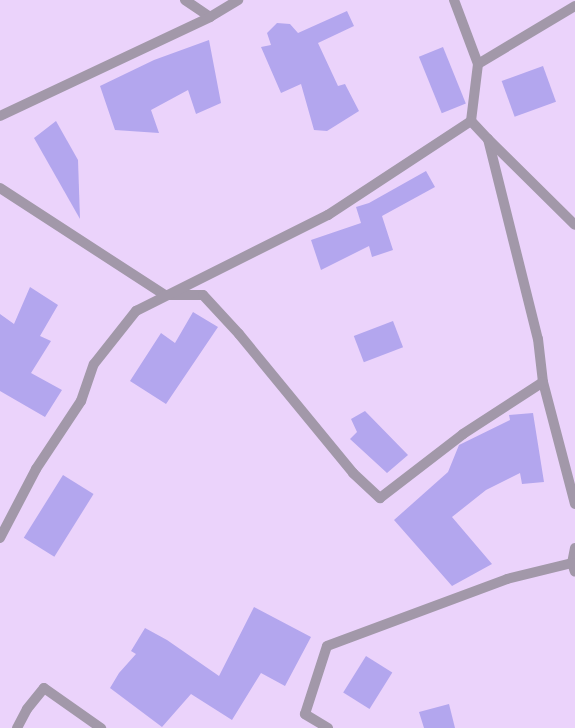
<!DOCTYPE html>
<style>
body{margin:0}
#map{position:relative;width:575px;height:728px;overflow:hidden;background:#ebd3fb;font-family:Inter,sans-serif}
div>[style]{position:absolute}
.building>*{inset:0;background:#b3a6ee;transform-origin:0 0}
.minor>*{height:10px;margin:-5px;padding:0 5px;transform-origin:5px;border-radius:5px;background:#a298a9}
span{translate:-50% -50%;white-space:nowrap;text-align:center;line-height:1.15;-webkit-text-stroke:3px #fff;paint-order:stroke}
</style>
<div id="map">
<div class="building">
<i style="clip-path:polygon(347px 11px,354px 26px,318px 43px,338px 86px,345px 84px,359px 111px,327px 131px,314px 130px,301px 84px,281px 93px,261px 47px,271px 45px,267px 33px,277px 23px,290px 24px,298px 33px)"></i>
<i style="clip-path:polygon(209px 40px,221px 103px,196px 114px,188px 90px,151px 110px,159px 133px,115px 130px,100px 86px,154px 60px)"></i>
<i style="left:443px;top:47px;width:61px;height:26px;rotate:68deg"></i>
<i style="left:543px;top:66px;width:38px;height:44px;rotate:70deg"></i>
<i style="clip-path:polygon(56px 121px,78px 160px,80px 219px,34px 138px)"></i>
<i style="clip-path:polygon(426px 171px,435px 187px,382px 216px,393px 250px,372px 257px,369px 246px,321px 270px,311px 240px,361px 223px,356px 207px,369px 203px)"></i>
<i style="clip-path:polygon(30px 287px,58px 305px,40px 336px,51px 341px,31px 373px,62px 390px,45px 417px,0 391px,0 314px,14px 324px)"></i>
<i style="clip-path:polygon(193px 312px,218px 327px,166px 404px,130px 381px,161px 333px,175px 343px)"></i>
<i style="left:393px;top:321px;width:28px;height:42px;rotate:69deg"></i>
<i style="clip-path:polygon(365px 411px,408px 455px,387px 473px,350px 439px,357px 432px,351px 419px)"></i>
<i style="clip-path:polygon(533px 413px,544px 482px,522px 484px,520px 473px,486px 490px,452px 517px,492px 564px,452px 586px,394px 520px,448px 472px,459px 445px,510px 420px,509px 415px)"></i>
<i style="left:63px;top:475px;width:36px;height:74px;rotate:32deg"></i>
<i style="clip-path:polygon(254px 607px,311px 637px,285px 686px,261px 673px,232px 720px,191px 694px,162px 727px,110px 688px,119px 673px,136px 654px,131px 651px,145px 628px,167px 640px,219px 676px)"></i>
<i style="left:366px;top:656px;width:31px;height:43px;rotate:32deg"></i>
<i style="clip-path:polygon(449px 704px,455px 728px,424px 728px,419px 712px)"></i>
</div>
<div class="minor">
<i style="left:185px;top:0;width:30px;rotate:34deg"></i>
<i style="left:454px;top:0;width:68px;rotate:69.4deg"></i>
<i style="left:478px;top:64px;width:57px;rotate:97deg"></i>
<i style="left:471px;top:121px;width:25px;rotate:47deg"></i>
<i style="left:488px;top:139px;width:206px;rotate:76deg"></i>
<i style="left:538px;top:339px;width:43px;rotate:83.4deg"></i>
<i style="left:543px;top:382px;width:126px;rotate:75.3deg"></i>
<i style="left:478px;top:64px;width:113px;rotate:-30.9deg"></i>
<i style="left:0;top:116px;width:232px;rotate:-25.2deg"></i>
<i style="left:210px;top:17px;width:33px;rotate:-31deg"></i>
<i style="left:488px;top:139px;width:122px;rotate:44.7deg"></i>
<i style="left:0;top:188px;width:197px;rotate:33deg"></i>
<i style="left:165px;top:295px;width:38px"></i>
<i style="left:203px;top:295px;width:53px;rotate:47.3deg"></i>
<i style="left:239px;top:334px;width:180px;rotate:50.6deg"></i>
<i style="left:353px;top:473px;width:37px;rotate:43deg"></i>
<i style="left:380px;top:498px;width:105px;rotate:-37.6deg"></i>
<i style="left:463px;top:434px;width:95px;rotate:-33deg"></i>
<i style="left:0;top:538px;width:78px;rotate:-62.4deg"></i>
<i style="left:36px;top:469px;width:82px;rotate:-56.5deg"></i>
<i style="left:81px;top:401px;width:39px;rotate:-71deg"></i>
<i style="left:94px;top:364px;width:68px;rotate:-51.6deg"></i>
<i style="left:136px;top:311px;width:215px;rotate:-26.6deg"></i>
<i style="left:328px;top:215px;width:171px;rotate:-33.3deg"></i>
<i style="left:575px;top:548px;width:15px;rotate:101deg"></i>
<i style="left:572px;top:563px;width:9px;rotate:72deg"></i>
<i style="left:17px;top:728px;width:21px;rotate:-62deg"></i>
<i style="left:27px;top:709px;width:27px;rotate:-51deg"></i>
<i style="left:44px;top:688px;width:70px;rotate:35.1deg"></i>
<i style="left:328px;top:728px;width:27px;rotate:-149deg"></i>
<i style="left:305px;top:714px;width:71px;rotate:-72.1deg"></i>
<i style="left:327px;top:646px;width:192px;rotate:-20.4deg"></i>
<i style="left:507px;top:579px;width:67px;rotate:-13.8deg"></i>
</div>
</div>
